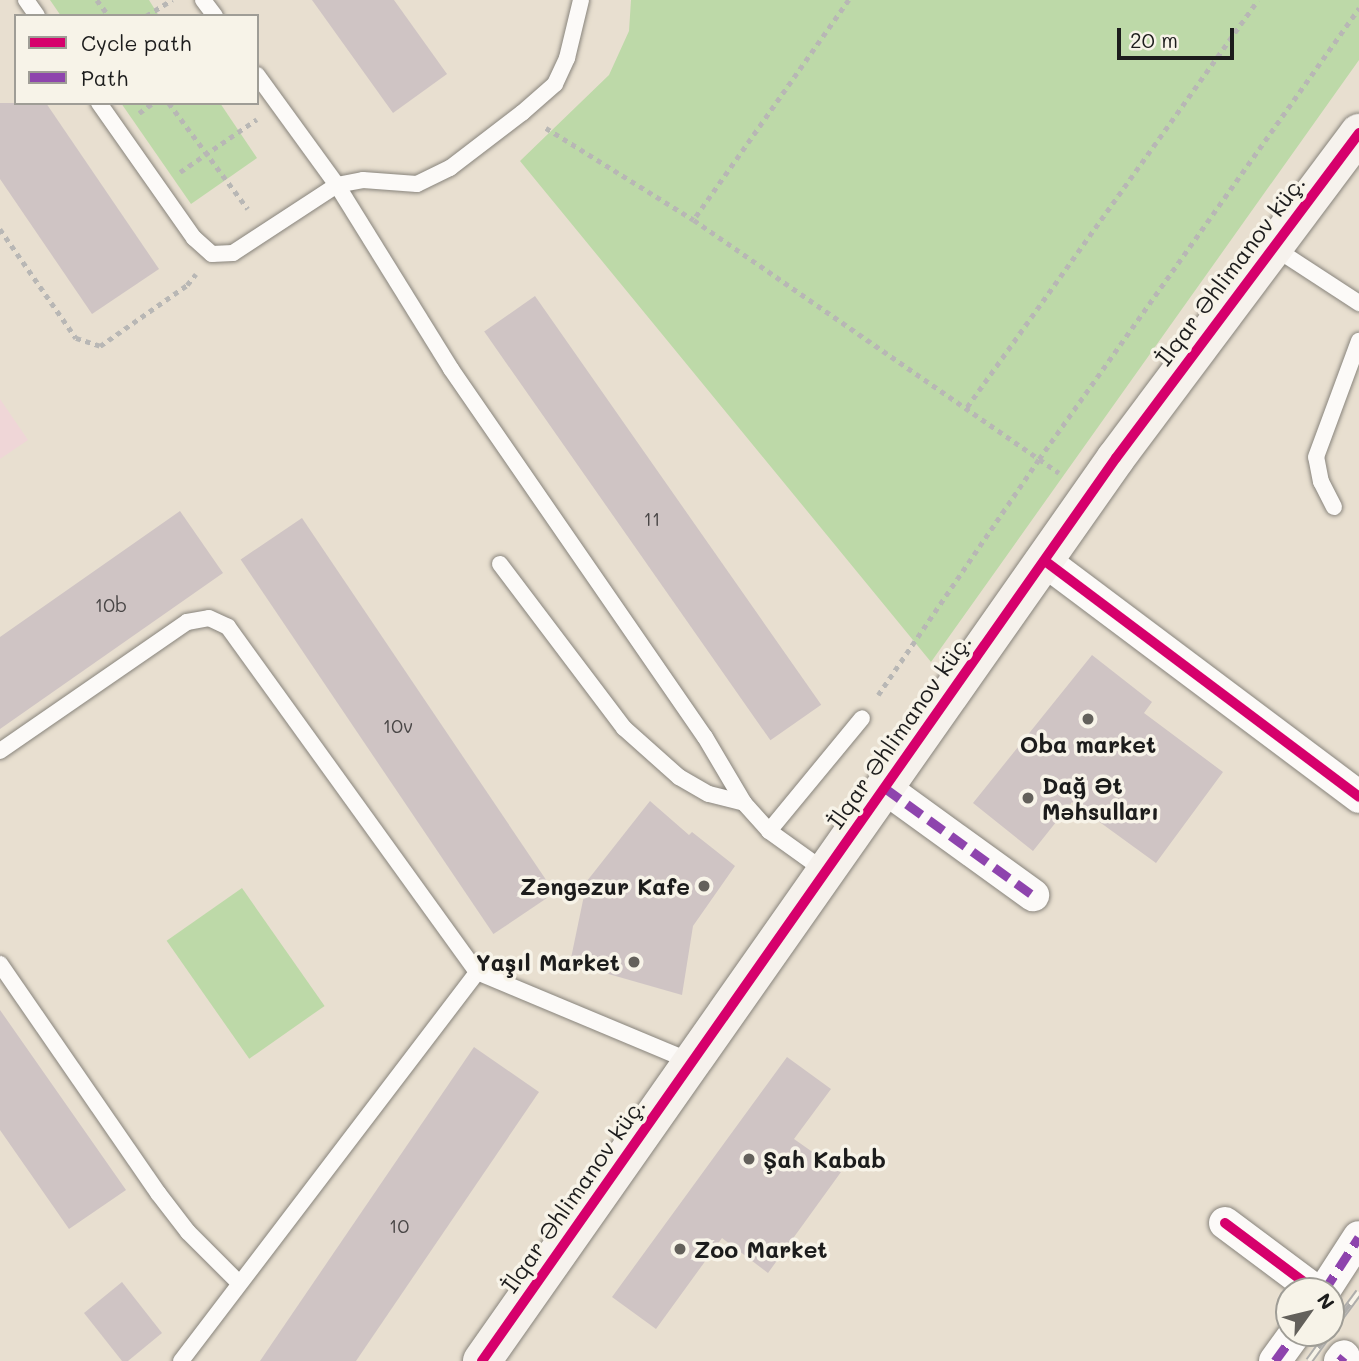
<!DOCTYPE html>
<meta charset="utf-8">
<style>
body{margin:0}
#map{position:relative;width:1359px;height:1361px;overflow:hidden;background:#e8dfd0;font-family:Mali,sans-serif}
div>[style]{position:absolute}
.built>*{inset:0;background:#efd6d7}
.green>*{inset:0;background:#bdd9a8;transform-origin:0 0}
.building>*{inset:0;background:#cfc4c4;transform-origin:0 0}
.path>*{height:4.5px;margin-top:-2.25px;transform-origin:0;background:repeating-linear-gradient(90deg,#b8b7b5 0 5px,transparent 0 10px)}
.roads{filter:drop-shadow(0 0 2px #88847c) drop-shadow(0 0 2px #88847c)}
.lane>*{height:16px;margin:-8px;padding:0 8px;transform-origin:8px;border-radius:8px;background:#fcfaf8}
.street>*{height:32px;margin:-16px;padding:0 16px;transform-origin:16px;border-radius:16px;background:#fcfaf8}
.secondary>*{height:38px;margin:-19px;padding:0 19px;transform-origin:19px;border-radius:19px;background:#f6f2ed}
.rail>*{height:8px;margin-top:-4px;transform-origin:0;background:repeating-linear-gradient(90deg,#f7f3e8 0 16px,#aeadab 0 32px);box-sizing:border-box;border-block:2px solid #aeadab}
.quiet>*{height:9px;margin-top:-4.5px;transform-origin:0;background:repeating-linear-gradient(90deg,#8e44ad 0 18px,transparent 0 27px)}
.cycleway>*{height:10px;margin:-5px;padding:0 5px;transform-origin:5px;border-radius:5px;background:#d6006c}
.dots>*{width:19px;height:19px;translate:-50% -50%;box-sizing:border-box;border:4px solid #f7f3e8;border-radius:50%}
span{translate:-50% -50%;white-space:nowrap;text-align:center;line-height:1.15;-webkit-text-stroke:7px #f7f3e8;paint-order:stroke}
.number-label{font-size:19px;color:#494646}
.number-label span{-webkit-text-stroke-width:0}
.street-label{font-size:23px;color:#1c1c1c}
.poi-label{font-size:23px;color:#1c1c1c;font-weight:700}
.left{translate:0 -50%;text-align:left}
.right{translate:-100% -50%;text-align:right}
.legend{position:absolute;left:14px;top:14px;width:245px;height:91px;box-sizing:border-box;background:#f7f3e8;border:2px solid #9f9d96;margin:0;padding:9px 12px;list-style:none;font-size:21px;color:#1c1c1c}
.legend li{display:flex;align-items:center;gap:14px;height:35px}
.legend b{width:35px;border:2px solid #9f9d96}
.north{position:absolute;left:1275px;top:1277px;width:70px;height:70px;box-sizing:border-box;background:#f7f3e8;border:2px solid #9f9d96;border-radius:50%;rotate:56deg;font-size:19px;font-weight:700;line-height:28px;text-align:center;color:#1c1c1c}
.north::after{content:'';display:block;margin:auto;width:24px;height:32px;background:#63605b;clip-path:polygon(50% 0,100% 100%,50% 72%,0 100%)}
.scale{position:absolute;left:1117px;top:28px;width:117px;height:32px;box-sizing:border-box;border:4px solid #1c1c1c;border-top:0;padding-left:9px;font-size:21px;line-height:24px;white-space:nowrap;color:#1c1c1c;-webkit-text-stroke:5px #f7f3e8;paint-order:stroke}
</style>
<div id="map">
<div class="built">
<i style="clip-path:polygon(0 399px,28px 440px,0 459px)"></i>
</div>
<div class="green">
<i style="clip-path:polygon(50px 0,149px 0,159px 16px,61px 16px)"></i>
<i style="clip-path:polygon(631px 0,1359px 0,1359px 60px,931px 662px,520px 161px,609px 75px,629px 31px)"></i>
<i style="clip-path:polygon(121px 103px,220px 103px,257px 158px,191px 204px)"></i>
<i style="left:242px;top:888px;width:144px;height:92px;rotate:55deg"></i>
</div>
<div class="building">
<i style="clip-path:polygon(312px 0,394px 0,447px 74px,393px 113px)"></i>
<i style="clip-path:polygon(0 103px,46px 103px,159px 269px,92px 314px,0 179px)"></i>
<i style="left:535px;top:296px;width:499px;height:62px;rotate:55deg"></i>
<i style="clip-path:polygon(180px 511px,223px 573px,0 729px,0 637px)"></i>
<i style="left:302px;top:518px;width:452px;height:74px;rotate:56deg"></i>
<i style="clip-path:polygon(1092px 655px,1152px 702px,1144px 713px,1223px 772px,1156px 863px,1072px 802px,1033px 851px,973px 803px)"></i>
<i style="clip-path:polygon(650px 801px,689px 835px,692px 832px,735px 866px,693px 926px,682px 995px,570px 963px,587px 881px)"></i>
<i style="clip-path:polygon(0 1010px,126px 1190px,69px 1229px,0 1130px)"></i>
<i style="clip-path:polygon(474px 1047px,539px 1092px,356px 1361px,260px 1361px)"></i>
<i style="clip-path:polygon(787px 1057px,831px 1089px,794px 1139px,841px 1172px,768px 1273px,722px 1238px,656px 1329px,612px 1297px)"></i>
<i style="clip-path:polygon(122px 1282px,162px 1333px,128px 1361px,122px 1361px,84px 1313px)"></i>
</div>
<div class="path">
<i style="left:97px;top:0;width:20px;rotate:53deg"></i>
<i style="left:849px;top:0;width:269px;rotate:125.2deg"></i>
<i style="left:694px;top:220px;width:444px;rotate:34.7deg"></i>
<i style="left:146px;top:16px;width:31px;rotate:-32deg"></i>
<i style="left:169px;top:103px;width:132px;rotate:53.3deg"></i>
<i style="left:139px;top:113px;width:17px;rotate:-36deg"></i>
<i style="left:546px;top:128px;width:174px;rotate:31.9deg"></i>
<i style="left:180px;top:172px;width:93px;rotate:-34.5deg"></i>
<i style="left:0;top:229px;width:133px;rotate:55.1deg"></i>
<i style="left:76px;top:338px;width:25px;rotate:18deg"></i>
<i style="left:100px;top:346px;width:106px;rotate:-35deg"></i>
<i style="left:187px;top:285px;width:14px;rotate:-51deg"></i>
<i style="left:967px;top:407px;width:500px;rotate:-54.44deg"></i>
<i style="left:878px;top:695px;width:286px;rotate:-55.7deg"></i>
<i style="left:1039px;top:459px;width:553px;rotate:-54.64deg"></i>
</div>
<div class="roads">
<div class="lane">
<i style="left:26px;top:0;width:19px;rotate:55deg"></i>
<i style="left:203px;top:0;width:20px;rotate:53deg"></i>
<i style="left:257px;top:75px;width:136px;rotate:54deg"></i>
<i style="left:337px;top:185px;width:216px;rotate:58.2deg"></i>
<i style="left:451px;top:369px;width:447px;rotate:55.4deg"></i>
<i style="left:705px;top:737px;width:77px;rotate:59.4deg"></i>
<i style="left:744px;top:803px;width:38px;rotate:48deg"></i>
<i style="left:769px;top:831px;width:70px;rotate:35.7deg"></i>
<i style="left:99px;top:103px;width:165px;rotate:54.9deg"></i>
<i style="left:194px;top:238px;width:24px;rotate:42deg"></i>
<i style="left:212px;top:254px;width:21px;rotate:-3deg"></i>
<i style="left:233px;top:253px;width:124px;rotate:-33.2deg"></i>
<i style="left:337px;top:185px;width:26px;rotate:-11deg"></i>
<i style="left:363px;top:180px;width:54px;rotate:4.2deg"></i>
<i style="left:417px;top:184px;width:37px;rotate:-26deg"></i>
<i style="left:450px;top:168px;width:91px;rotate:-37.4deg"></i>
<i style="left:522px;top:113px;width:44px;rotate:-41.3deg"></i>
<i style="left:555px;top:84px;width:29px;rotate:-65deg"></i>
<i style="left:567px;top:58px;width:60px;rotate:-76.4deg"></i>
<i style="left:1273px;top:247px;width:103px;rotate:33.1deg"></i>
<i style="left:1334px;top:507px;width:28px;rotate:-117deg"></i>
<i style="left:1321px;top:482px;width:25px;rotate:-101deg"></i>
<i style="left:1316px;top:457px;width:124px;rotate:-69.7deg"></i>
<i style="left:500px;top:564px;width:206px;rotate:52.9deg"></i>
<i style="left:624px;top:728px;width:74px;rotate:41.7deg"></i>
<i style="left:679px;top:777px;width:34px;rotate:30deg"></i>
<i style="left:709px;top:794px;width:36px;rotate:14deg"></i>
<i style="left:0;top:751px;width:227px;rotate:-34.6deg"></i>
<i style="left:187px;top:622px;width:22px;rotate:-10deg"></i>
<i style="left:209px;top:618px;width:21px;rotate:25deg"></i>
<i style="left:228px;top:627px;width:425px;rotate:54.2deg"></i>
<i style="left:769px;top:831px;width:146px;rotate:-50.5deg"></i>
<i style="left:0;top:964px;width:278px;rotate:55.4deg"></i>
<i style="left:158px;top:1193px;width:49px;rotate:52.4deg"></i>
<i style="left:188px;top:1232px;width:72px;rotate:45deg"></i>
<i style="left:181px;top:1361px;width:489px;rotate:-52.7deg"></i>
<i style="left:477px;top:972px;width:233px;rotate:22.7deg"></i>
</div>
<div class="street">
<i style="left:1045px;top:561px;width:393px;rotate:36.9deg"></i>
<i style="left:885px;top:788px;width:183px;rotate:35.9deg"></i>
<i style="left:1225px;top:1223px;width:114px;rotate:36.8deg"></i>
<i style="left:1324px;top:1291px;width:64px;rotate:-57.1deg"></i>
<i style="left:1275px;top:1361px;width:34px;rotate:-54deg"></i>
<i style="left:1340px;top:1361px;width:6px;rotate:-51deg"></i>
</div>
<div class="secondary">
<i style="left:482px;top:1361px;width:1103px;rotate:-54.93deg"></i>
<i style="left:1116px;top:458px;width:406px;rotate:-53.2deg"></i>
</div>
</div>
<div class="rail">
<i style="left:1331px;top:1330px;width:47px;rotate:-53.6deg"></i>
<i style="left:1309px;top:1361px;width:34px;rotate:-54deg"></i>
</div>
<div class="quiet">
<i style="left:885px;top:788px;width:183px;rotate:35.9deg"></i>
<i style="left:1324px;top:1291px;width:64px;rotate:-57.1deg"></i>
<i style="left:1275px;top:1361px;width:34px;rotate:-54deg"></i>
<i style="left:1340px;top:1361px;width:6px;rotate:-51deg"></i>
</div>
<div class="cycleway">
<i style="left:1045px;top:561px;width:393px;rotate:36.9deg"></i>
<i style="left:1225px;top:1223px;width:114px;rotate:36.8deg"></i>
<i style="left:482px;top:1361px;width:1103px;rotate:-54.93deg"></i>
<i style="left:1116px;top:458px;width:406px;rotate:-53.2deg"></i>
</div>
<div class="dots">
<i style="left:1088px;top:719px;background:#63605b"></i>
<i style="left:1028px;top:798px;background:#63605b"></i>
<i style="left:704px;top:886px;background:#63605b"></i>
<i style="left:634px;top:962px;background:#63605b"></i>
<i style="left:749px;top:1159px;background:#63605b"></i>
<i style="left:680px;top:1249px;background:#63605b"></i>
</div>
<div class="number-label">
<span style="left:652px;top:519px">11</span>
<span style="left:111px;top:605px">10b</span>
<span style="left:398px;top:726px">10v</span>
<span style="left:399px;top:1226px">10</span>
</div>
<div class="street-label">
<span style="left:1230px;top:270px;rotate:-53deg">İlqar Əhlimanov küç.</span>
<span style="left:899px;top:731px;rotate:-55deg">İlqar Əhlimanov küç.</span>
<span style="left:573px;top:1195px;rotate:-55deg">İlqar Əhlimanov küç.</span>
</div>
<div class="poi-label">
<span style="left:1088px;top:744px">Oba market</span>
<span class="left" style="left:1042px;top:798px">Dağ Ət<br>Məhsulları</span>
<span class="right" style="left:690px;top:886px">Zəngəzur Kafe</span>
<span class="right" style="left:620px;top:962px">Yaşıl Market</span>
<span class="left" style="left:763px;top:1159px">Şah Kabab</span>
<span class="left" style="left:694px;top:1249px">Zoo Market</span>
</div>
<ul class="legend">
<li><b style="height:9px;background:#d6006c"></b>Cycle path</li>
<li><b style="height:9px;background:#8e44ad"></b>Path</li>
</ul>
<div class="north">N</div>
<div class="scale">20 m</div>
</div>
